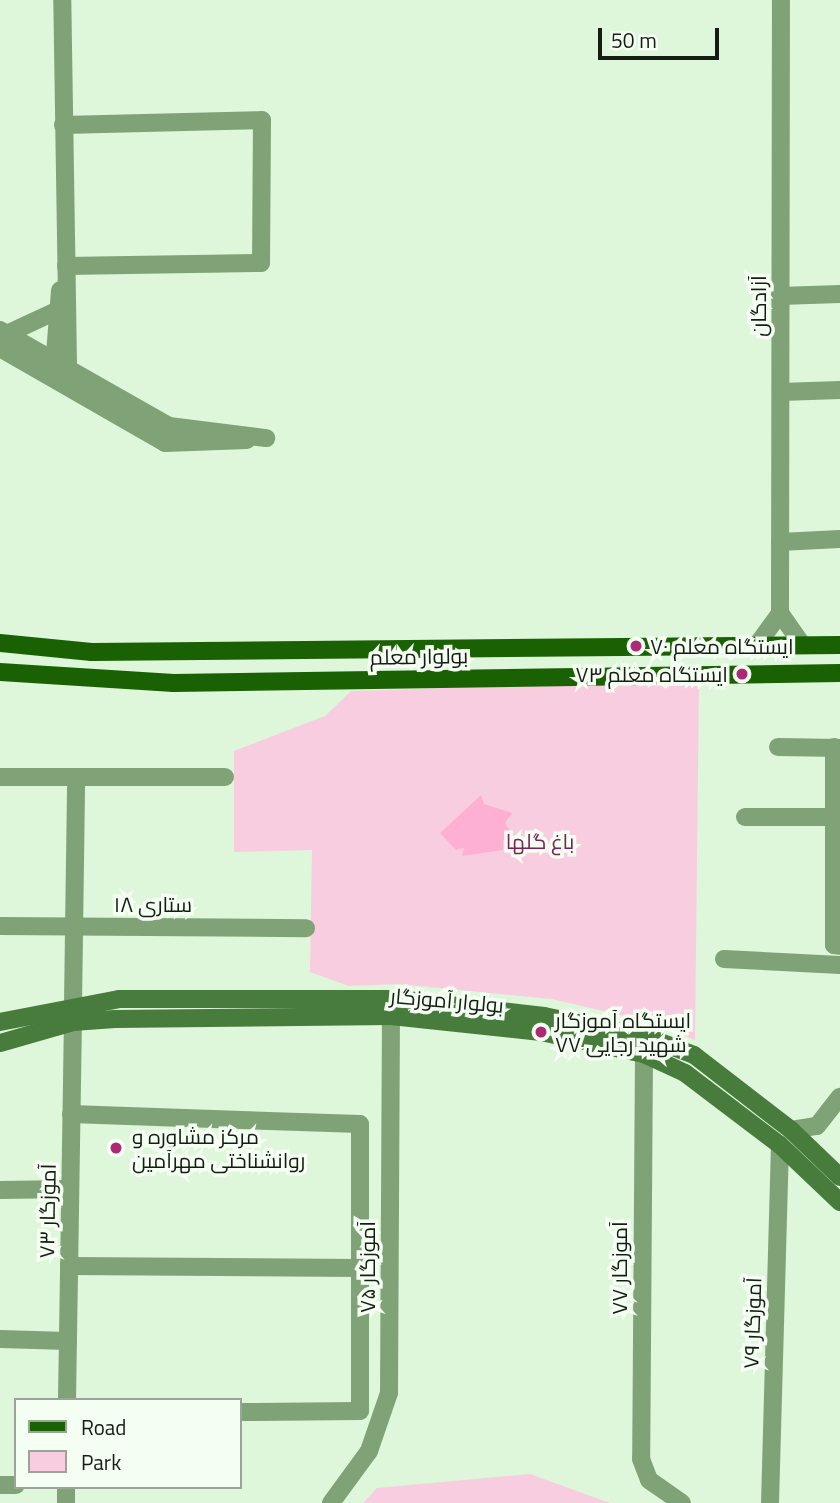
<!DOCTYPE html>
<meta charset="utf-8">
<style>
body{margin:0}
#map{position:relative;width:840px;height:1503px;overflow:hidden;background:#def6d9;font-family:"Titillium Web",Cairo,sans-serif}
div>[style]{position:absolute}
.green>*{inset:0;background:#f9cde0}
.water>*{inset:0;background:#feb0d3}
.minor>*{height:18px;margin:-9px;padding:0 9px;transform-origin:9px;border-radius:9px;background:#7fa277}
.tertiary>*{height:18px;margin:-9px;padding:0 9px;transform-origin:9px;border-radius:9px;background:#7fa277}
.secondary>*{height:18px;margin:-9px;padding:0 9px;transform-origin:9px;border-radius:9px;background:#487c3d}
.primary>*{height:18px;margin:-9px;padding:0 9px;transform-origin:9px;border-radius:9px;background:#1a6104}
.dots>*{width:19px;height:19px;translate:-50% -50%;box-sizing:border-box;border:4px solid #f5fef3;border-radius:50%}
span{translate:-50% -50%;white-space:nowrap;text-align:center;line-height:1.15;-webkit-text-stroke:7px #f5fef3;paint-order:stroke}
.street-label{font-size:21px;color:#151d13}
.poi-label{font-size:21px;color:#151d13}
.left{translate:0 -50%;text-align:left}
.right{translate:-100% -50%;text-align:right}
.park-label{font-size:21px;color:#7b2353}
.legend{position:absolute;left:14px;top:1398px;width:228px;height:91px;box-sizing:border-box;background:#f5fef3;border:2px solid #9ba499;margin:0;padding:9px 12px;list-style:none;font-size:21px;color:#151d13}
.legend li{display:flex;align-items:center;gap:14px;height:35px}
.legend b{width:35px;border:2px solid #9ba499}
.scale{position:absolute;left:598px;top:28px;width:121px;height:32px;box-sizing:border-box;border:4px solid #151d13;border-top:0;padding-left:9px;font-size:21px;line-height:24px;white-space:nowrap;color:#151d13;-webkit-text-stroke:5px #f5fef3;paint-order:stroke}
</style>
<div id="map">
<div class="green">
<i style="clip-path:polygon(699px 680px,695px 1040px,650px 1022px,552px 999px,399px 984px,349px 986px,310px 972px,312px 850px,234px 852px,234px 751px,325px 716px,351px 691px)"></i>
<i style="clip-path:polygon(530px 1474px,610px 1503px,363px 1503px,377px 1488px)"></i>
</div>
<div class="water">
<i style="clip-path:polygon(481px 795px,484px 804px,512px 813px,505px 823px,512px 834px,503px 840px,503px 850px,462px 856px,464px 848px,456px 850px,440px 833px)"></i>
</div>
<div class="minor">
<i style="left:63px;top:125px;width:199px;rotate:-1.4deg"></i>
<i style="left:262px;top:120px;width:143px;rotate:90.4deg"></i>
<i style="left:261px;top:263px;width:195px;rotate:179.1deg"></i>
<i style="left:780px;top:296px;width:60px;rotate:-1.9deg"></i>
<i style="left:0;top:330px;width:194px;rotate:29.6deg"></i>
<i style="left:169px;top:426px;width:98px;rotate:7.1deg"></i>
<i style="left:9px;top:333px;width:50px;rotate:-25deg"></i>
<i style="left:0;top:348px;width:190px;rotate:29.9deg"></i>
<i style="left:165px;top:443px;width:82px;rotate:-2.1deg"></i>
<i style="left:54px;top:367px;width:77px;rotate:-85.5deg"></i>
<i style="left:54px;top:376px;width:18px;rotate:-41deg"></i>
<i style="left:68px;top:364px;width:364px;rotate:-90.9deg"></i>
<i style="left:781px;top:392px;width:59px;rotate:-1.9deg"></i>
<i style="left:780px;top:542px;width:60px;rotate:-2.9deg"></i>
<i style="left:778px;top:747px;width:62px;rotate:0.9deg"></i>
<i style="left:834px;top:747px;width:198px;rotate:90deg"></i>
<i style="left:834px;top:945px;width:6px;rotate:9deg"></i>
<i style="left:0;top:777px;width:225px"></i>
<i style="left:745px;top:817px;width:95px"></i>
<i style="left:0;top:926px;width:306px;rotate:0.4deg"></i>
<i style="left:724px;top:959px;width:116px;rotate:3deg"></i>
<i style="left:73px;top:1004px;width:227px;rotate:-89.2deg"></i>
<i style="left:644px;top:1054px;width:405px;rotate:90.4deg"></i>
<i style="left:641px;top:1459px;width:22px;rotate:69deg"></i>
<i style="left:649px;top:1480px;width:40px;rotate:34.9deg"></i>
<i style="left:71px;top:1114px;width:289px;rotate:2deg"></i>
<i style="left:360px;top:1124px;width:287px;rotate:90deg"></i>
<i style="left:360px;top:1411px;width:120px;rotate:179.5deg"></i>
<i style="left:791px;top:1130px;width:26px;rotate:-9deg"></i>
<i style="left:817px;top:1126px;width:37px;rotate:-52deg"></i>
<i style="left:0;top:1190px;width:70px;rotate:-0.8deg"></i>
<i style="left:69px;top:1266px;width:291px;rotate:0.4deg"></i>
<i style="left:0;top:1339px;width:68px;rotate:1.7deg"></i>
<i style="left:67px;top:1400px;width:378px;rotate:-89.1deg"></i>
<i style="left:0;top:1485px;width:16px"></i>
<i style="left:66px;top:1503px;width:16px;rotate:-90deg"></i>
<i style="left:331px;top:1503px;width:64px;rotate:-53.8deg"></i>
<i style="left:369px;top:1451px;width:61px;rotate:-71deg"></i>
<i style="left:389px;top:1393px;width:377px;rotate:-89.7deg"></i>
<i style="left:770px;top:1503px;width:358px;rotate:-88.4deg"></i>
</div>
<div class="tertiary">
<i style="left:780px;top:613px;width:613px;rotate:-89.91deg"></i>
<i style="left:780px;top:613px;width:39px;rotate:55deg"></i>
<i style="left:757px;top:645px;width:39px;rotate:-54deg"></i>
</div>
<div class="secondary">
<i style="left:0;top:1022px;width:121px;rotate:-10.9deg"></i>
<i style="left:119px;top:999px;width:279px"></i>
<i style="left:398px;top:999px;width:147px;rotate:6.6deg"></i>
<i style="left:544px;top:1016px;width:105px;rotate:11.5deg"></i>
<i style="left:647px;top:1037px;width:50px;rotate:21deg"></i>
<i style="left:694px;top:1055px;width:123px;rotate:37.7deg"></i>
<i style="left:791px;top:1130px;width:68px;rotate:43.8deg"></i>
<i style="left:0;top:1043px;width:76px;rotate:-16deg"></i>
<i style="left:73px;top:1022px;width:42px;rotate:-4.1deg"></i>
<i style="left:115px;top:1019px;width:276px;rotate:-0.6deg"></i>
<i style="left:391px;top:1016px;width:151px;rotate:6.1deg"></i>
<i style="left:541px;top:1032px;width:105px;rotate:12.1deg"></i>
<i style="left:644px;top:1054px;width:45px;rotate:24.9deg"></i>
<i style="left:685px;top:1073px;width:119px;rotate:37.2deg"></i>
<i style="left:780px;top:1145px;width:83px;rotate:43.5deg"></i>
</div>
<div class="primary">
<i style="left:0;top:643px;width:92px;rotate:5.6deg"></i>
<i style="left:92px;top:652px;width:748px;rotate:-0.54deg"></i>
<i style="left:0;top:672px;width:174px;rotate:3.6deg"></i>
<i style="left:174px;top:683px;width:666px;rotate:-0.86deg"></i>
</div>
<div class="dots">
<i style="left:636px;top:646px;background:#ac2a74"></i>
<i style="left:742px;top:674px;background:#ac2a74"></i>
<i style="left:541px;top:1032px;background:#ac2a74"></i>
<i style="left:116px;top:1148px;background:#ac2a74"></i>
</div>
<div class="street-label">
<span style="left:758px;top:306px;rotate:-90deg">آزادگان</span>
<span style="left:419px;top:656px;rotate:-1deg">بولوار معلم</span>
<span style="left:153px;top:904px">ستاری ۱۸</span>
<span style="left:447px;top:1000px;rotate:5deg">بولوار آموزگار</span>
<span style="left:47px;top:1211px;rotate:-89deg">۷۳ آموزگار</span>
<span style="left:367px;top:1267px;rotate:-90deg">آموزگار ۷۵</span>
<span style="left:619px;top:1268px;rotate:-90deg">۷۷ آموزگار</span>
<span style="left:752px;top:1323px;rotate:-88deg">۷۹ آموزگار</span>
</div>
<div class="poi-label">
<span class="left" style="left:650px;top:646px">ایستگاه معلم ۷۰</span>
<span class="right" style="left:728px;top:674px">ایستگاه معلم ۷۳</span>
<span class="left" style="left:555px;top:1032px">ایستگاه آموزگار<br>شهید رجایی ۷۷</span>
<span class="left" style="left:132px;top:1148px">مرکز مشاوره و<br>روانشناختی مهرآمین</span>
</div>
<div class="park-label">
<span style="left:540px;top:841px">باغ گلها</span>
</div>
<ul class="legend">
<li><b style="height:9px;background:#1a6104"></b>Road</li>
<li><b style="height:19px;background:#f9cde0"></b>Park</li>
</ul>
<div class="scale">50 m</div>
</div>
